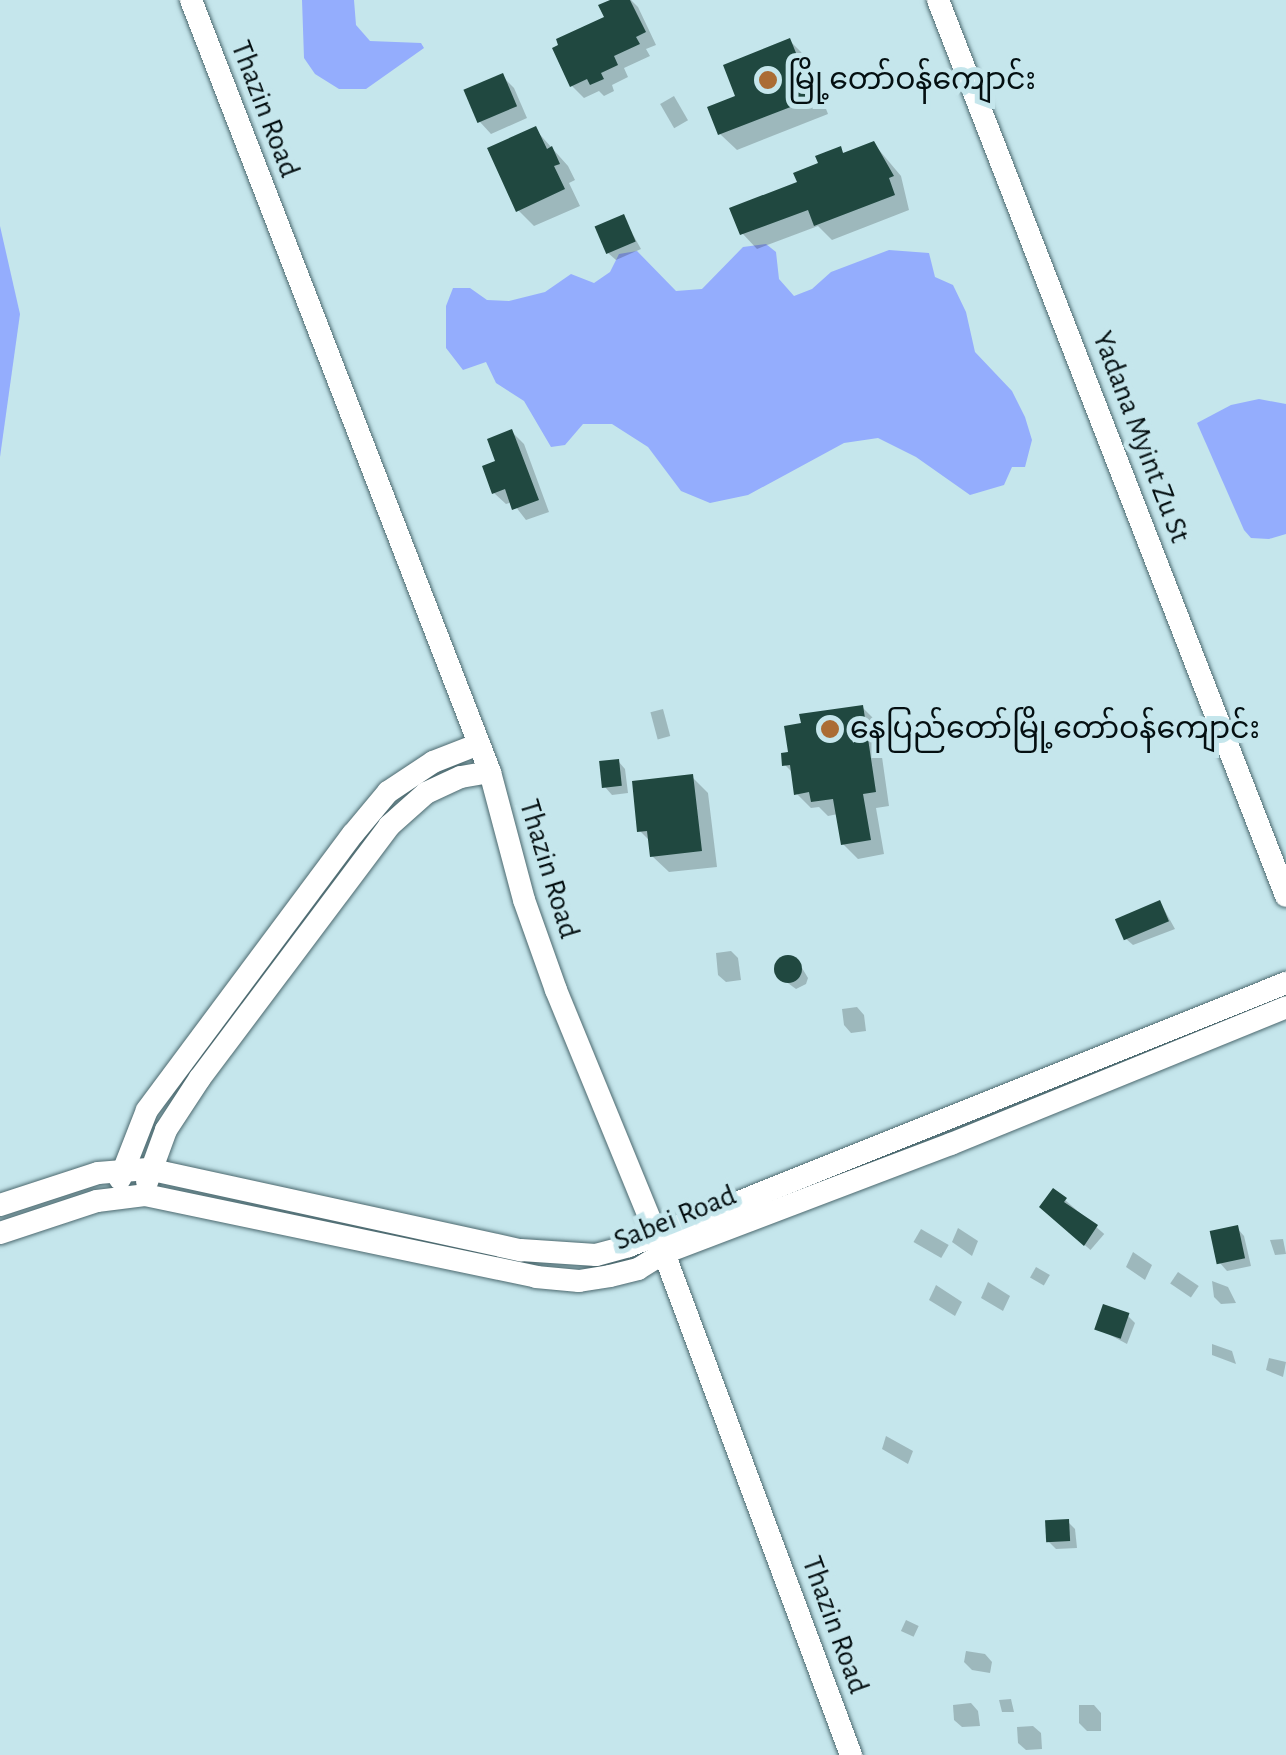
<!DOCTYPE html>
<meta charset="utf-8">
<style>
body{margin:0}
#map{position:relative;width:1286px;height:1755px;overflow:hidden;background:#c5e6ec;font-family:"Alegreya Sans","Noto Sans Myanmar",sans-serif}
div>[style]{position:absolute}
.water>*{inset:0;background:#94adfd}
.shadow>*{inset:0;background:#0003;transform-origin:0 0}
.building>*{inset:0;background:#204840;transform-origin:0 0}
.round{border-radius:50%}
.roads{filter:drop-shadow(0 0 2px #4b686e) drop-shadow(0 0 2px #4b686e)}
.secondary>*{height:22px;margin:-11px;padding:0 11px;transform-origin:11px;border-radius:11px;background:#fff}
.dots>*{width:28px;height:28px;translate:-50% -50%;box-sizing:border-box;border:5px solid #c5e6ec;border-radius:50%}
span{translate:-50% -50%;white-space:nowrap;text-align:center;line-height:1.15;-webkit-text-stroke:10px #c5e6ec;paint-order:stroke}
.poi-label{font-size:30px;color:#040f11}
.left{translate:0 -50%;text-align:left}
.street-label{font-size:30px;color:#040f11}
</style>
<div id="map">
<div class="water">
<i style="clip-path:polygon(302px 0,354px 0,356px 25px,370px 41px,421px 43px,424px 48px,366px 89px,339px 89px,315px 74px,304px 58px)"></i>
<i style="clip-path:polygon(0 226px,20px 314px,0 457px)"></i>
<i style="clip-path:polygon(766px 244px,776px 252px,779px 279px,794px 296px,812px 289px,831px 272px,889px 250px,929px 253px,935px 277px,953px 285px,966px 312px,975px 352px,1012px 391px,1025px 417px,1032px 440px,1025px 467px,1012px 467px,1004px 485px,970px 495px,916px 457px,878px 438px,844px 443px,748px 495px,710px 503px,681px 491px,648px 447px,612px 424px,583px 424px,565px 445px,551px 447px,524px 401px,496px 383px,486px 362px,463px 370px,446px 348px,446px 306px,453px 288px,470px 288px,487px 300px,509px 301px,545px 292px,571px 274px,594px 283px,610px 272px,619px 254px,637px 251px,676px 291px,702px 289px,743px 247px)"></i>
<i style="clip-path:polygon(1259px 399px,1286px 404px,1286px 534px,1269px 539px,1251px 538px,1244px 530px,1197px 423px,1231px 405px)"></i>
</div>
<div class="shadow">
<i style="clip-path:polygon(616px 0,631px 0,638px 7px,656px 45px,646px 49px,650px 56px,624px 68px,628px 77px,612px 85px,614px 91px,604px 96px,599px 91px,584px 98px,572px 86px)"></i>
<i style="clip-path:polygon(790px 41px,806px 57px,828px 114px,737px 150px,720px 134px,739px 98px)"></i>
<i style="clip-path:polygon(502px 76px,514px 88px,527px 118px,491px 134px,480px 122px,466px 92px)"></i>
<i style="left:674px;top:96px;width:28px;height:16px;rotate:60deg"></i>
<i style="clip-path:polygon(535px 129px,568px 166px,575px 180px,569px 183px,580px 206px,534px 226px,518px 210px)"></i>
<i style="clip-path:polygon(874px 144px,901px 176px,909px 210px,832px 240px,818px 226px,757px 249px,742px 233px,840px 149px,845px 155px)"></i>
<i style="clip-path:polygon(623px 217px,641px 249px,616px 260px,608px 253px)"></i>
<i style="clip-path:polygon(512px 432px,524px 444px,549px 512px,526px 520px,512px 502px,506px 504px,494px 493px,498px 462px)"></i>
<i style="clip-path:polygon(862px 707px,877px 722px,889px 806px,876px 808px,884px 854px,858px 859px,843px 844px,838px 814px,828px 816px,819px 807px,811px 808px,796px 793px,793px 773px,785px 765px)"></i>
<i style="left:663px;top:709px;width:28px;height:13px;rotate:75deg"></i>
<i style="clip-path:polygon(618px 761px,625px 769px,628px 793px,612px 795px,605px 787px)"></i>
<i style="clip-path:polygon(692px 777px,708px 793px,717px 867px,669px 872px,652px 856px,651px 842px,640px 831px)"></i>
<i style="clip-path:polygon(1160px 902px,1175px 929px,1133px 945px,1125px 938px)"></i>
<i style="clip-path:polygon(731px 951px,738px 958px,741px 980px,726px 982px,718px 975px,716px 953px)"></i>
<i style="clip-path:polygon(787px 958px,802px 968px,808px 978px,806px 984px,796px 989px,781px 978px,778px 964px)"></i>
<i style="clip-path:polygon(857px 1007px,864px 1015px,866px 1031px,851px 1033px,844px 1025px,842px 1009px)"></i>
<i style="left:1065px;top:1200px;width:52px;height:21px;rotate:41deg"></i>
<i style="clip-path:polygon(958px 1228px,978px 1241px,972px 1256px,952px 1242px)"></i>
<i style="clip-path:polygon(1237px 1228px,1244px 1236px,1251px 1266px,1227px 1271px,1220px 1263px)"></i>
<i style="left:921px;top:1229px;width:32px;height:15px;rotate:30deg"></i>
<i style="clip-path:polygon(1283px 1239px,1286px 1254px,1275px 1255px,1270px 1240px)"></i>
<i style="clip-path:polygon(1133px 1252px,1152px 1265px,1145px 1280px,1126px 1267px)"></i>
<i style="left:1036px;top:1267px;width:16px;height:12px;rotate:30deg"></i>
<i style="left:1178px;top:1272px;width:25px;height:14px;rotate:34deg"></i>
<i style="clip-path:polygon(1212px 1281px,1228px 1287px,1236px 1303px,1221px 1304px,1214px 1297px)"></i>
<i style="clip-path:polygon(988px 1282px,1010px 1296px,1003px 1311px,981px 1298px)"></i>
<i style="clip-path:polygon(936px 1285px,962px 1302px,955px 1316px,929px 1300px)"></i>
<i style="clip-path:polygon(1127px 1315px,1135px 1323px,1127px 1344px,1097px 1328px)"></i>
<i style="clip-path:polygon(1212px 1344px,1232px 1351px,1236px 1364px,1212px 1355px)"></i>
<i style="clip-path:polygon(1269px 1358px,1286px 1362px,1283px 1377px,1266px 1370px)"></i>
<i style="clip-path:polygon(886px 1436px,913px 1451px,908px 1464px,882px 1449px)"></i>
<i style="clip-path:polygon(1068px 1522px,1075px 1529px,1077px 1548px,1056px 1549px,1049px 1542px)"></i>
<i style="left:906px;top:1620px;width:14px;height:12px;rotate:25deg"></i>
<i style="clip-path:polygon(966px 1651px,985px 1654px,992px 1662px,990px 1673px,972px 1670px,964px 1662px)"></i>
<i style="clip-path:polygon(1011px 1699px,1014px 1712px,1002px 1712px,999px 1700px)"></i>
<i style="clip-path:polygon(971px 1703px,978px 1711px,980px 1726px,962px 1727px,954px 1720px,953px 1705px)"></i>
<i style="clip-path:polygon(1079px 1705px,1094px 1705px,1101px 1713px,1101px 1731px,1087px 1731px,1079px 1723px)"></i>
<i style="clip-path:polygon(1033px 1726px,1041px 1733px,1042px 1749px,1026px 1750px,1018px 1743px,1017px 1727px)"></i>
</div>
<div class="building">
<i style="clip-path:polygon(610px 0,630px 0,646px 32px,636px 37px,640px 44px,614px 56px,618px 65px,601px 73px,604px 79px,590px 85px,587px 79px,570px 87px,552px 48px,558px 45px,556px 39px,604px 17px,598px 5px)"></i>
<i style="clip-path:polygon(790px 38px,814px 98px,718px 135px,707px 107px,735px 96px,723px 65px)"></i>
<i style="left:503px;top:73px;width:36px;height:43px;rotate:67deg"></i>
<i style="clip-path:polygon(536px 126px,547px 149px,552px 146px,560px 164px,554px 166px,565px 189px,516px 212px,487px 148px)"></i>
<i style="clip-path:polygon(874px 141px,894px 176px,889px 178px,895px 195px,814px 226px,808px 210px,740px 235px,729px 208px,797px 182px,793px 173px,818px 163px,815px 156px,841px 146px,843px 153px)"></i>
<i style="left:624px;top:214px;width:30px;height:32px;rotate:67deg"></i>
<i style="clip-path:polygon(512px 429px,539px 500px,512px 510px,505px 489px,492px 494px,482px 466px,495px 461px,487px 439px)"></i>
<i style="clip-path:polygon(863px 705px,876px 792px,863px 794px,871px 840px,841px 845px,833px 799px,811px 802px,809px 792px,794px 795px,790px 765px,782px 766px,781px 753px,788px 752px,784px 726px,801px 723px,799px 714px)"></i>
<i style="left:619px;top:759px;width:27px;height:20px;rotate:84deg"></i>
<i style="clip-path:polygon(693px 774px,702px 851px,650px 857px,647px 831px,637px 832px,632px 781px)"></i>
<i style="left:1160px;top:900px;width:23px;height:49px;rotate:67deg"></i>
<i class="round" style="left:774px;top:955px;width:28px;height:28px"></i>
<i style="clip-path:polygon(1053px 1188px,1067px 1198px,1064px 1202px,1098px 1225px,1084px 1246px,1039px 1207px)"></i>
<i style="left:1238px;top:1225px;width:34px;height:29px;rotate:78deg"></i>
<i style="left:1103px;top:1304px;width:28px;height:27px;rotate:19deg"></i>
<i style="left:1069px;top:1519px;width:22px;height:24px;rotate:87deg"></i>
</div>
<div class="roads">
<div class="secondary">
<i style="left:191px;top:0;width:828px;rotate:68.83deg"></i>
<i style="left:490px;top:772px;width:132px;rotate:75.1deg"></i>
<i style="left:524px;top:900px;width:96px;rotate:70.4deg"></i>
<i style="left:556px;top:990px;width:284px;rotate:67.7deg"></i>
<i style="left:664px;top:1253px;width:536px;rotate:69.57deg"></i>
<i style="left:938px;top:0;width:961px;rotate:68.77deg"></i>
<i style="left:120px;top:1179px;width:74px;rotate:-68.6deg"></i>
<i style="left:147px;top:1110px;width:344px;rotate:-53.3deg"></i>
<i style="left:353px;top:834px;width:55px;rotate:-50.2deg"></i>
<i style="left:388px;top:792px;width:54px;rotate:-33.7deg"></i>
<i style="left:433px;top:762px;width:49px;rotate:-21.4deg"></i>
<i style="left:147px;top:1182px;width:55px;rotate:-69.9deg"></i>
<i style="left:166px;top:1130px;width:62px;rotate:-56.8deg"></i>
<i style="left:200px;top:1078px;width:315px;rotate:-53.1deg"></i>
<i style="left:389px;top:826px;width:50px;rotate:-41.7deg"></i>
<i style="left:426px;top:793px;width:38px;rotate:-25deg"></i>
<i style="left:461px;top:777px;width:29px;rotate:-10deg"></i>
<i style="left:0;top:1205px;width:103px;rotate:-18.1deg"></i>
<i style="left:98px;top:1173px;width:50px;rotate:-4.6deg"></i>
<i style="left:148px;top:1169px;width:382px;rotate:12.3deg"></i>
<i style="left:521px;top:1250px;width:75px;rotate:3.8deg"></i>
<i style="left:596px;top:1255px;width:34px;rotate:-15deg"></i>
<i style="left:629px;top:1246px;width:708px;rotate:-21.82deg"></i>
<i style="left:0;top:1233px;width:102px;rotate:-18.3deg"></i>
<i style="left:97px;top:1201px;width:48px;rotate:-7.1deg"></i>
<i style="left:145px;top:1195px;width:400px;rotate:11.8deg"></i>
<i style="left:536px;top:1277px;width:43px;rotate:5.3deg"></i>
<i style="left:579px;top:1281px;width:31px;rotate:-9deg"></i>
<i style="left:610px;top:1276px;width:29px;rotate:-14deg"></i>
<i style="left:638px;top:1269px;width:31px;rotate:-32deg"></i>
<i style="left:664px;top:1253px;width:307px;rotate:-20.8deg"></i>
<i style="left:951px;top:1144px;width:362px;rotate:-22.2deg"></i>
</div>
</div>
<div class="dots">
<i style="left:768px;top:80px;background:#ab6c34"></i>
<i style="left:830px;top:729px;background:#ab6c34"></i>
</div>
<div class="poi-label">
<span class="left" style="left:788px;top:80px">မြို့တော်ဝန်ကျောင်း</span>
<span class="left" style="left:850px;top:729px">နေပြည်တော်မြို့တော်ဝန်ကျောင်း</span>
</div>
<div class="street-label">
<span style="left:265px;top:109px;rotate:69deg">Thazin Road</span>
<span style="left:1141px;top:437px;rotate:69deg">Yadana Myint Zu St</span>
<span style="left:549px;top:869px;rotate:73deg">Thazin Road</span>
<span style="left:675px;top:1218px;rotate:-22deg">Sabei Road</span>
<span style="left:835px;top:1625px;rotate:70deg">Thazin Road</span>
</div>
</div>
